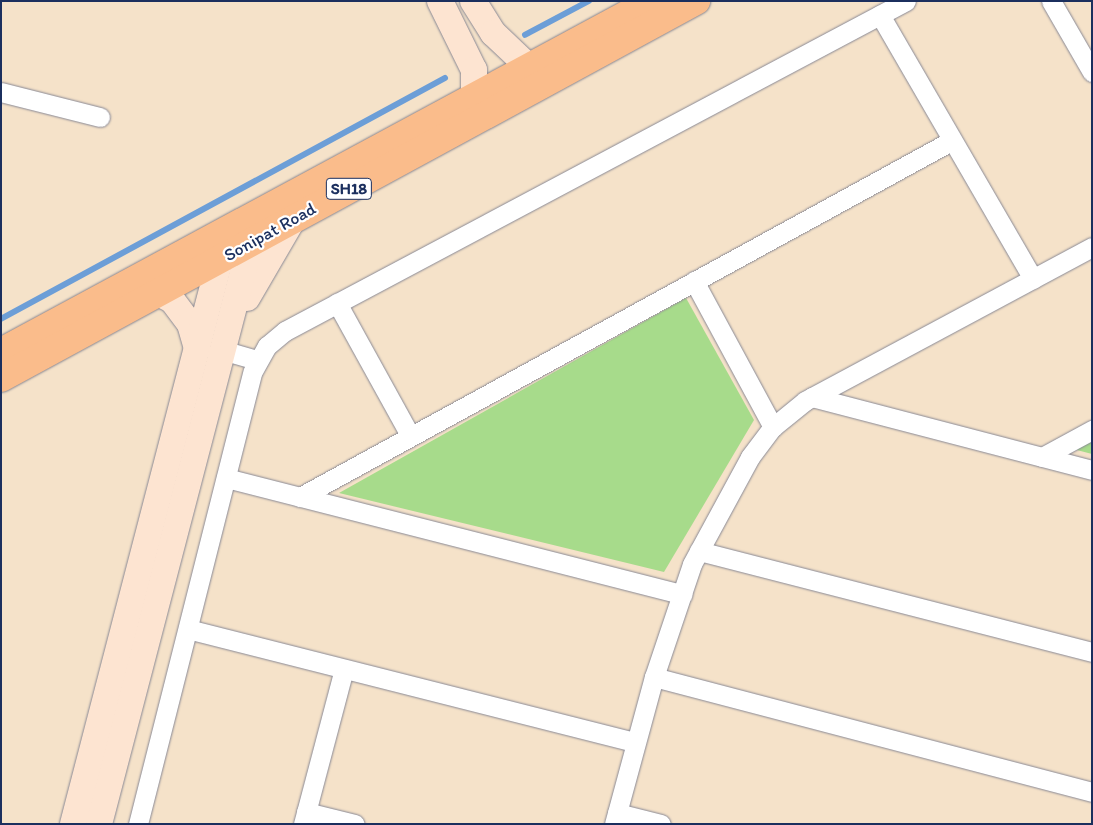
<!DOCTYPE html>
<style>
body{margin:0}
#map{position:relative;width:1093px;height:825px;overflow:hidden;background:#f5e2c9;font-family:Itim,sans-serif}
div>[style]{position:absolute}
.green>*{inset:0;background:#a7db8b}
.stream>*{height:5.5px;margin:-2.75px;padding:0 2.75px;transform-origin:2.75px;border-radius:2.75px;background:#6c9ed7}
.roads{filter:drop-shadow(0 0 1px #888894) drop-shadow(0 0 1px #888894)}
.street>*{height:19px;margin:-9.5px;padding:0 9.5px;transform-origin:9.5px;border-radius:9.5px;background:#fff}
.secondary>*{height:26px;margin:-13px;padding:0 13px;transform-origin:13px;border-radius:13px;background:#fde4d1}
.primary>*{height:28px;margin:-14px;padding:0 14px;transform-origin:14px;border-radius:14px;background:#fabc8b}
span{translate:-50% -50%;white-space:nowrap;text-align:center;line-height:1.15;-webkit-text-stroke:4.5px #fff;paint-order:stroke}
.shield-label span{padding:1px 4px;background:#fff;border:1px solid;border-radius:4px;-webkit-text-stroke-width:0}
.shield-label{font-size:16px;color:#1b2f5e;font-weight:700}
.street-label{font-size:18px;color:#1b2f5e}
.frame{position:absolute;inset:0;border:2px solid #1b2f5e;pointer-events:none}
</style>
<div id="map">
<div class="green">
<i style="clip-path:polygon(686px 298px,754px 420px,664px 572px,339px 493px)"></i>
<i style="clip-path:polygon(1092px 440px,1092px 454px,1073px 449px)"></i>
</div>
<div class="stream">
<i style="left:525px;top:35px;width:72px;rotate:-28deg"></i>
<i style="left:1px;top:319px;width:505px;rotate:-28.49deg"></i>
</div>
<div class="roads">
<div class="street">
<i style="left:1051px;top:1px;width:82px;rotate:60deg"></i>
<i style="left:880px;top:15px;width:305px;rotate:59.9deg"></i>
<i style="left:1px;top:92px;width:102px;rotate:14.2deg"></i>
<i style="left:694px;top:281px;width:166px;rotate:61.6deg"></i>
<i style="left:337px;top:303px;width:151px;rotate:61.1deg"></i>
<i style="left:222px;top:350px;width:35px;rotate:16deg"></i>
<i style="left:812px;top:397px;width:289px;rotate:14.6deg"></i>
<i style="left:1042px;top:457px;width:57px;rotate:-28.4deg"></i>
<i style="left:226px;top:478px;width:471px;rotate:14.3deg"></i>
<i style="left:300px;top:497px;width:742px;rotate:-28.67deg"></i>
<i style="left:699px;top:551px;width:406px;rotate:14.4deg"></i>
<i style="left:188px;top:629px;width:461px;rotate:14.2deg"></i>
<i style="left:654px;top:677px;width:453px;rotate:14.7deg"></i>
<i style="left:306px;top:812px;width:50px;rotate:13.8deg"></i>
<i style="left:617px;top:813px;width:45px;rotate:14deg"></i>
<i style="left:138px;top:824px;width:467px;rotate:-75.8deg"></i>
<i style="left:253px;top:371px;width:29px;rotate:-61deg"></i>
<i style="left:267px;top:346px;width:23px;rotate:-40deg"></i>
<i style="left:285px;top:331px;width:703px;rotate:-27.99deg"></i>
<i style="left:303px;top:824px;width:160px;rotate:-75.2deg"></i>
<i style="left:614px;top:824px;width:152px;rotate:-74.8deg"></i>
<i style="left:654px;top:677px;width:119px;rotate:-71.4deg"></i>
<i style="left:692px;top:564px;width:122px;rotate:-61.5deg"></i>
<i style="left:750px;top:457px;width:38px;rotate:-53deg"></i>
<i style="left:773px;top:427px;width:41px;rotate:-39.1deg"></i>
<i style="left:805px;top:401px;width:326px;rotate:-28.2deg"></i>
</div>
<div class="secondary">
<i style="left:440px;top:1px;width:77px;rotate:63.8deg"></i>
<i style="left:474px;top:70px;width:27px;rotate:90deg"></i>
<i style="left:473px;top:1px;width:38px;rotate:58deg"></i>
<i style="left:493px;top:33px;width:50px;rotate:43.4deg"></i>
<i style="left:158px;top:293px;width:16px;rotate:27deg"></i>
<i style="left:172px;top:300px;width:30px;rotate:53deg"></i>
<i style="left:190px;top:324px;width:26px;rotate:74deg"></i>
<i style="left:247px;top:298px;width:91px;rotate:-59.8deg"></i>
<i style="left:73px;top:824px;width:599px;rotate:-75.41deg"></i>
<i style="left:99px;top:824px;width:618px;rotate:-75.38deg"></i>
</div>
<div class="primary">
<i style="left:1px;top:352px;width:740px;rotate:-28.33deg"></i>
<i style="left:1px;top:378px;width:791px;rotate:-28.48deg"></i>
</div>
</div>
<div class="shield-label">
<span style="left:349px;top:189px">SH18</span>
</div>
<div class="street-label">
<span style="left:270px;top:232px;rotate:-29deg">Sonipat Road</span>
</div>
<div class="frame"></div>
</div>
